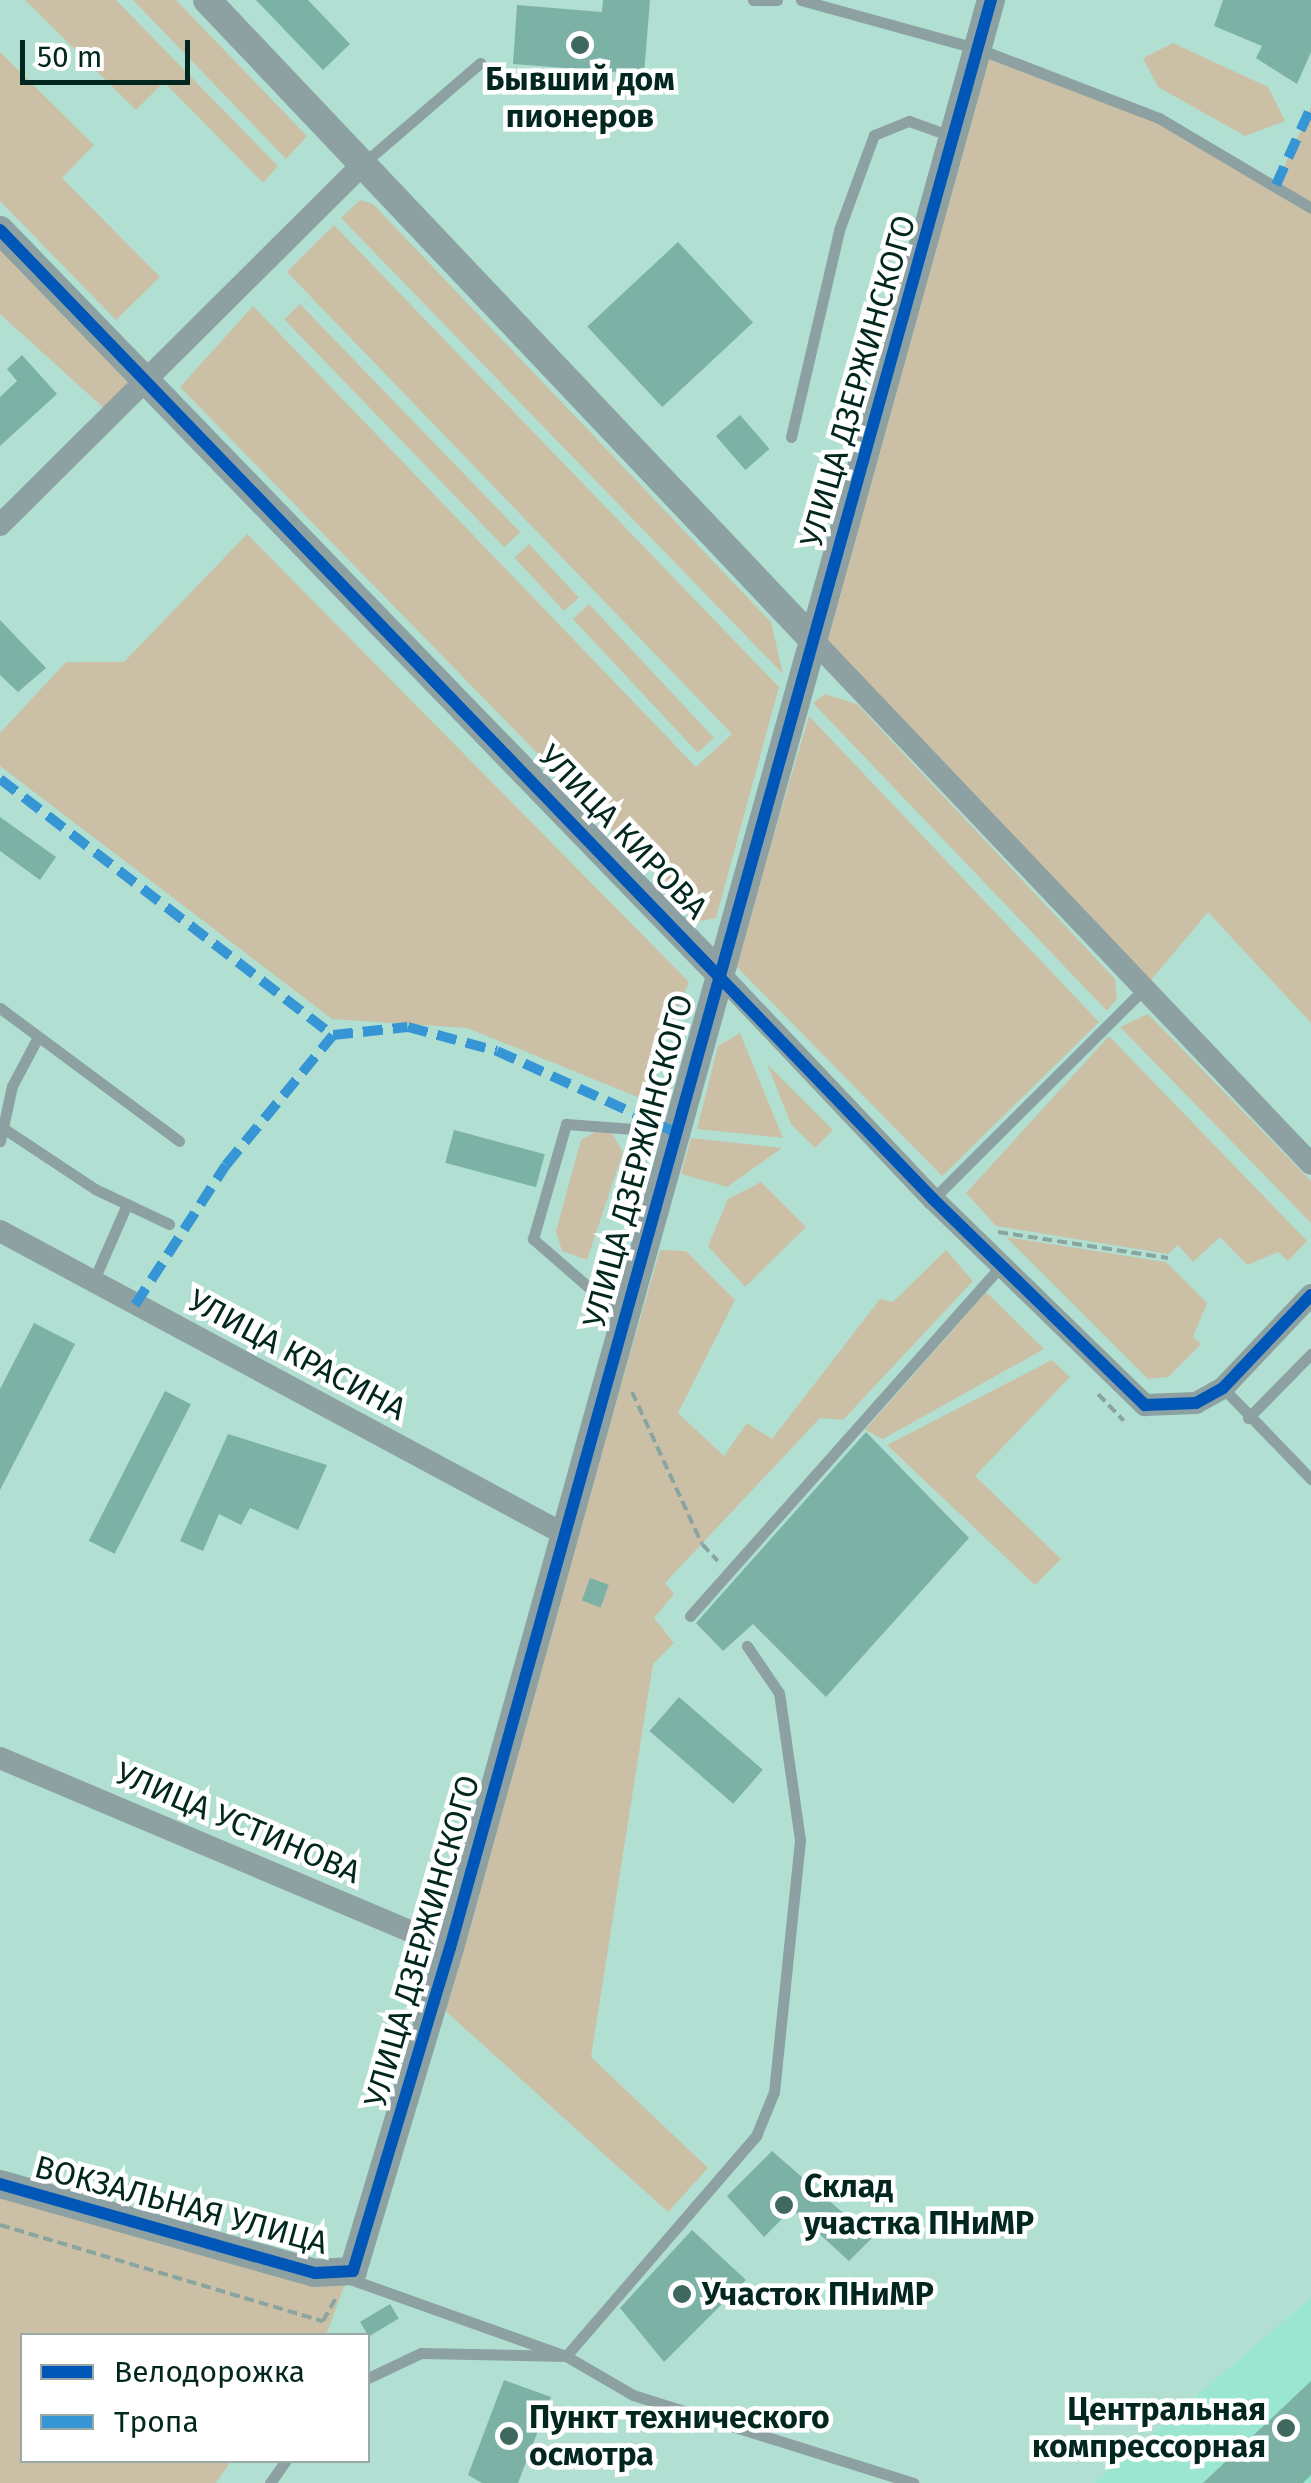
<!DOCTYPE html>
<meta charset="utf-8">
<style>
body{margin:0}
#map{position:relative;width:1311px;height:2483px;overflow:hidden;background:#b1e0d3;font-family:"Fira Sans",sans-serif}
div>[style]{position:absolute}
.built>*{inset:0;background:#9ae6d1}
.green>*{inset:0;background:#cbc0a5;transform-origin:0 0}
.building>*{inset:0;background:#7cb1a5;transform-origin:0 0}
.path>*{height:4px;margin-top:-2px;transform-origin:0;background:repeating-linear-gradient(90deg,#8aa4a0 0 10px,transparent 0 15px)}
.service>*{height:11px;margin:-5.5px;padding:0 5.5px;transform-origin:5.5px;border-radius:5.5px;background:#8da1a2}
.minor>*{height:22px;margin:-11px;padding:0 11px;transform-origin:11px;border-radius:11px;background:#8da1a2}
.tertiary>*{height:28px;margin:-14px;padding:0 14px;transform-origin:14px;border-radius:14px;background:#8da1a2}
.quiet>*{height:10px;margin-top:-5px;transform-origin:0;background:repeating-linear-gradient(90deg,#3696d5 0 20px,transparent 0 30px)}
.cycleway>*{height:12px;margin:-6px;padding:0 6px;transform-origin:6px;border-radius:6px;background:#0057b8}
.dots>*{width:28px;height:28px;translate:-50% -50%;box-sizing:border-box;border:5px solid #fff;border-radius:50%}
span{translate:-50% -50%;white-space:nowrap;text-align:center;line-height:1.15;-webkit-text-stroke:9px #fff;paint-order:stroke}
.poi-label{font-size:32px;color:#01271f;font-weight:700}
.left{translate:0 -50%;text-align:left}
.right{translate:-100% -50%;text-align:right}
.street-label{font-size:32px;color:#01271f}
.legend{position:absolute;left:20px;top:2333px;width:350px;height:130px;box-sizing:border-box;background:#fff;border:2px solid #99a9a5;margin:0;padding:12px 18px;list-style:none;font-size:30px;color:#01271f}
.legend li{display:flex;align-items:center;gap:20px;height:50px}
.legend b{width:50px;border:2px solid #99a9a5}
.scale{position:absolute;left:20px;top:40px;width:170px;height:45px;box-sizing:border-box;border:5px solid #01271f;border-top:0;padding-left:12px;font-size:30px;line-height:35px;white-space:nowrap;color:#01271f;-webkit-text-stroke:8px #fff;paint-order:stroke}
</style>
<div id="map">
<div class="built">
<i style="clip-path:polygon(1311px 2298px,1311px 2483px,1095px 2483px)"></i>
</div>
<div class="green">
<i style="clip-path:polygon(25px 0,116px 0,278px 166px,263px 183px,164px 82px,136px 110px)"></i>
<i style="clip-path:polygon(133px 0,176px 0,307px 136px,286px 159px)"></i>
<i style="clip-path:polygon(1173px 43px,1268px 87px,1285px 121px,1245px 136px,1158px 87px,1143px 58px)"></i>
<i style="clip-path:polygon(979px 49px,1159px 118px,1276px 184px,1311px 108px,1311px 1023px,1208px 912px,1142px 991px,814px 641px)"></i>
<i style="clip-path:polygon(0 52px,94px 145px,62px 178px,160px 277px,116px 320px,0 201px)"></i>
<i style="clip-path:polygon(360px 200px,373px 204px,771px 622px,783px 674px,341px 218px)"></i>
<i style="clip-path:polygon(334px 225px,779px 687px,716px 918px,701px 921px,180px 387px,253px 306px,696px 767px,732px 734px,287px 272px)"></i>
<i style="clip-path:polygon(0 230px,144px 374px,107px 411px,0 314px)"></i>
<i style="left:300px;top:304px;width:317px;height:22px;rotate:46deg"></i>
<i style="clip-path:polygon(247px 534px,689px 982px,640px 1098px,467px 1028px,332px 1019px,0 766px,0 733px,66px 662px,124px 662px)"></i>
<i style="left:529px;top:544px;width:73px;height:20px;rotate:47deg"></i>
<i style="left:589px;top:604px;width:183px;height:22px;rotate:47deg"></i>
<i style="clip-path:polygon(825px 694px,857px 704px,1115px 979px,1117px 999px,1107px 1011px,813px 703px)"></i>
<i style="clip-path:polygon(809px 716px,1099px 1022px,942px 1176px,735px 965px)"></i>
<i style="clip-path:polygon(1148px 1014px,1311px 1181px,1311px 1223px,1120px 1027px)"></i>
<i style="clip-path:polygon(740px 1033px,783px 1138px,697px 1129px,718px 1046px)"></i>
<i style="clip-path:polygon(1109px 1036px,1307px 1241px,1288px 1261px,1278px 1252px,1247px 1265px,1220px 1237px,1193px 1262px,1178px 1245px,1168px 1254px,996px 1226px,966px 1193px)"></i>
<i style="clip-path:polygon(767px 1064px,833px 1130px,815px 1148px,791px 1124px)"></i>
<i style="clip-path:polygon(595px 1132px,611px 1132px,623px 1152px,587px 1260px,562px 1251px,556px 1231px,581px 1140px)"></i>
<i style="clip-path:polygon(691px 1138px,782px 1148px,727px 1187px,681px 1174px)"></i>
<i style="clip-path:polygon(761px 1182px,806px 1227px,745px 1287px,708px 1246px,728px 1199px)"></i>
<i style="clip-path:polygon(1006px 1237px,1166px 1262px,1207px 1303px,1193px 1337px,1201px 1344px,1168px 1377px,1148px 1379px)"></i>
<i style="clip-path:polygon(660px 1250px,686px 1251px,735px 1300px,678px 1413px,724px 1456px,747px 1423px,772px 1439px,880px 1299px,893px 1302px,946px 1250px,973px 1281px,843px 1420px,820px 1418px,665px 1583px,674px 1594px,654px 1618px,674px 1643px,653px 1664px,591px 2057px,708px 2168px,668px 2212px,441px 2007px)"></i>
<i style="clip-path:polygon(986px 1292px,1044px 1349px,883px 1439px,865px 1430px)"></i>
<i style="clip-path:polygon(1052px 1360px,1070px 1377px,975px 1476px,1061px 1559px,1035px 1585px,887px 1445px)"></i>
<i style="clip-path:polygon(0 2184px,348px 2276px,326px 2335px,22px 2336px,22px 2460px,231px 2461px,216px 2483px,0 2483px)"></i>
</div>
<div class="building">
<i style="clip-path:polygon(256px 0,308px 0,350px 44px,323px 70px)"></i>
<i style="clip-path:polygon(603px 0,650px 0,644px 74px,513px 64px,517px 5px,602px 12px)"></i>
<i style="clip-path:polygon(1223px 0,1311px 0,1311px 52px,1297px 84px,1256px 58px,1262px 46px,1214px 26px)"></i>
<i style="left:678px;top:242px;width:110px;height:124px;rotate:47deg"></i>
<i style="clip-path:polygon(22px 355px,57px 394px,0 446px,0 397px,17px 381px,7px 369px)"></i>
<i style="left:740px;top:415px;width:45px;height:32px;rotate:49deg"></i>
<i style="clip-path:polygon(0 620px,46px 668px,18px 692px,0 675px)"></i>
<i style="clip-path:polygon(0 817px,56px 857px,40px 880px,0 851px)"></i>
<i style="left:454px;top:1130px;width:94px;height:34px;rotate:15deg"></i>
<i style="clip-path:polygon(34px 1323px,75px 1344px,0 1490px,0 1389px)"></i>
<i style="left:165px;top:1391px;width:29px;height:168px;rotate:27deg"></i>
<i style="clip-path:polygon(866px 1432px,969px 1538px,826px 1697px,753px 1624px,723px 1651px,696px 1623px)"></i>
<i style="clip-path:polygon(228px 1434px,327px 1465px,298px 1530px,250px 1508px,241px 1525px,219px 1514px,203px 1551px,180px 1541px)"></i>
<i style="left:590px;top:1578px;width:20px;height:24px;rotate:20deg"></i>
<i style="left:679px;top:1697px;width:111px;height:45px;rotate:41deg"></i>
<i style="clip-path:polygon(772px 2151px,872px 2238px,849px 2261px,792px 2209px,764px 2237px,727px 2196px)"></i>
<i style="clip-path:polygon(692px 2230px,746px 2280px,664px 2362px,620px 2308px)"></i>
<i style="left:390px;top:2304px;width:17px;height:35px;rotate:59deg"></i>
<i style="clip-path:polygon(504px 2380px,551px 2397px,518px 2483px,482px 2483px,468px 2475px)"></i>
<i style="clip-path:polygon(1311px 2381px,1311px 2475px,1303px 2483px,1203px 2483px)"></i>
</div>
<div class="path">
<i style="left:998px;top:1232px;width:172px;rotate:8.7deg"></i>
<i style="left:632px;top:1392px;width:167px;rotate:65.3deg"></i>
<i style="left:702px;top:1544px;width:23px;rotate:47deg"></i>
<i style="left:1098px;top:1394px;width:37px;rotate:46deg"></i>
<i style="left:0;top:2225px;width:337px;rotate:16.6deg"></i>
<i style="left:323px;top:2321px;width:29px;rotate:-61deg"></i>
</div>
<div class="service">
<i style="left:753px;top:0;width:24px"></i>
<i style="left:801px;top:0;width:185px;rotate:15.4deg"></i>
<i style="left:979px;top:49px;width:193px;rotate:21deg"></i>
<i style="left:1159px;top:118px;width:177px;rotate:30.6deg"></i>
<i style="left:365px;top:162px;width:152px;rotate:-40.7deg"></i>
<i style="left:791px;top:437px;width:212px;rotate:-76.9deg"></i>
<i style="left:839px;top:230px;width:101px;rotate:-69.8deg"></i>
<i style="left:874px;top:135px;width:38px;rotate:-22deg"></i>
<i style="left:909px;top:121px;width:45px;rotate:19.7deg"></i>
<i style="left:0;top:1008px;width:223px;rotate:36.6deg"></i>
<i style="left:3px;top:1128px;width:110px;rotate:33.5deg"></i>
<i style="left:95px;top:1189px;width:82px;rotate:25.3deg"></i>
<i style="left:0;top:1141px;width:56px;rotate:-77.7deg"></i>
<i style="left:12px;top:1086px;width:55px;rotate:-62deg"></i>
<i style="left:933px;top:1199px;width:295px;rotate:-44.9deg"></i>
<i style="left:93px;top:1282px;width:85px;rotate:-66.4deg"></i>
<i style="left:624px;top:1318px;width:121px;rotate:-139deg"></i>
<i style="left:533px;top:1239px;width:120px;rotate:-74deg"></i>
<i style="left:566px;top:1124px;width:109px;rotate:4.2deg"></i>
<i style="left:1223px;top:1388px;width:127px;rotate:46deg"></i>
<i style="left:1248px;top:1418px;width:90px;rotate:-45.5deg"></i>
<i style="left:690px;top:1616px;width:468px;rotate:-48.4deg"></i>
<i style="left:347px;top:2278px;width:232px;rotate:19.6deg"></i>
<i style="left:566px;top:2356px;width:291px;rotate:-49.2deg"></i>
<i style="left:756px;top:2136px;width:48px;rotate:-67.8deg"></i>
<i style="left:774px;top:2092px;width:253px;rotate:-84.1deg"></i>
<i style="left:800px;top:1840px;width:148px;rotate:-98.1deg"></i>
<i style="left:779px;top:1693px;width:57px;rotate:-124.2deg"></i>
<i style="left:368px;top:2378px;width:59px;rotate:-25.3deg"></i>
<i style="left:421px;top:2353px;width:145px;rotate:1.2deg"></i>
<i style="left:566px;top:2356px;width:78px;rotate:30.2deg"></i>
<i style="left:633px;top:2395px;width:294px;rotate:17.4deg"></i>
<i style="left:270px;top:2483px;width:28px;rotate:-55deg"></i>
</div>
<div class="minor">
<i style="left:0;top:525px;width:515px;rotate:-44.84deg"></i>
<i style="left:814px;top:641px;width:721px;rotate:46.46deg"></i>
<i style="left:718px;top:972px;width:313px;rotate:46.6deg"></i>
<i style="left:933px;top:1199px;width:296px;rotate:44.2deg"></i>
<i style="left:1145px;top:1405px;width:51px;rotate:-2.2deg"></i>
<i style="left:1196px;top:1403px;width:31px;rotate:-29deg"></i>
<i style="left:1223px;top:1388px;width:128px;rotate:-46.6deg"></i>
<i style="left:0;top:1231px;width:640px;rotate:28.25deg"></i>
<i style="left:0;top:1758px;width:488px;rotate:22.9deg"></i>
</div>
<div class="tertiary">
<i style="left:207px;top:0;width:883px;rotate:46.56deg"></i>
<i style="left:0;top:230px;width:1033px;rotate:45.94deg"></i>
<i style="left:0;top:2184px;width:327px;rotate:15.8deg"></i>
<i style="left:315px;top:2273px;width:38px;rotate:-3deg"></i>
<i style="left:353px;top:2271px;width:337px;rotate:-73.3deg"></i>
<i style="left:450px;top:1948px;width:2022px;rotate:-74.48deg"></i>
</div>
<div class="quiet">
<i style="left:1276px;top:185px;width:85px;rotate:-65.8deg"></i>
<i style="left:0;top:779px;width:420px;rotate:37.6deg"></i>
<i style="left:333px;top:1035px;width:75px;rotate:-6.1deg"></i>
<i style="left:408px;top:1027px;width:92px;rotate:15.1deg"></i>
<i style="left:497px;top:1051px;width:196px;rotate:24.5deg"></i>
<i style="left:135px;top:1305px;width:167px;rotate:-57deg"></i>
<i style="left:226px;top:1165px;width:168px;rotate:-50.5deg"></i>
</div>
<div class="cycleway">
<i style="left:0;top:230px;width:1345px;rotate:46.08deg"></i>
<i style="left:933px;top:1199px;width:296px;rotate:44.2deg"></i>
<i style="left:1145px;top:1405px;width:51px;rotate:-2.2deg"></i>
<i style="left:1196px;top:1403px;width:31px;rotate:-29deg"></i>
<i style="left:1223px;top:1388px;width:128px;rotate:-46.6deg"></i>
<i style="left:0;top:2184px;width:327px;rotate:15.8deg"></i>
<i style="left:315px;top:2273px;width:38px;rotate:-3deg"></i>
<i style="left:353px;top:2271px;width:337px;rotate:-73.3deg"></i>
<i style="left:450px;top:1948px;width:2022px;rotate:-74.48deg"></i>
</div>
<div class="dots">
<i style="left:580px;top:45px;background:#3f685e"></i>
<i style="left:784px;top:2205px;background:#3f685e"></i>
<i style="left:682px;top:2294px;background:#3f685e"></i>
<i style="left:1286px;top:2428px;background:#3f685e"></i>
<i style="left:509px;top:2436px;background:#3f685e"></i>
</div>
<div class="poi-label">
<span style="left:580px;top:98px">Бывший дом<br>пионеров</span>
<span class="left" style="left:804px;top:2205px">Склад<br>участка ПНиМР</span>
<span class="left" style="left:702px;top:2294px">Участок ПНиМР</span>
<span class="right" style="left:1266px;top:2428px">Центральная<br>компрессорная</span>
<span class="left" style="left:529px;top:2436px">Пункт технического<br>осмотра</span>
</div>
<div class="street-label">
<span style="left:858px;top:381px;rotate:-74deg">УЛИЦА ДЗЕРЖИНСКОГО</span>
<span style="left:623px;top:832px;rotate:46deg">УЛИЦА КИРОВА</span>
<span style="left:638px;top:1161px;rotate:-75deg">УЛИЦА ДЗЕРЖИНСКОГО</span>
<span style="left:297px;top:1355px;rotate:28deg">УЛИЦА КРАСИНА</span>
<span style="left:238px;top:1823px;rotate:23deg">УЛИЦА УСТИНОВА</span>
<span style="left:422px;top:1941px;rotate:-74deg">УЛИЦА ДЗЕРЖИНСКОГО</span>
<span style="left:181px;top:2205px;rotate:15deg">ВОКЗАЛЬНАЯ УЛИЦА</span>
</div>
<ul class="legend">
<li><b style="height:12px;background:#0057b8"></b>Велодорожка</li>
<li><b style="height:12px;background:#3696d5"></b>Тропа</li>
</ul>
<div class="scale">50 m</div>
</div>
